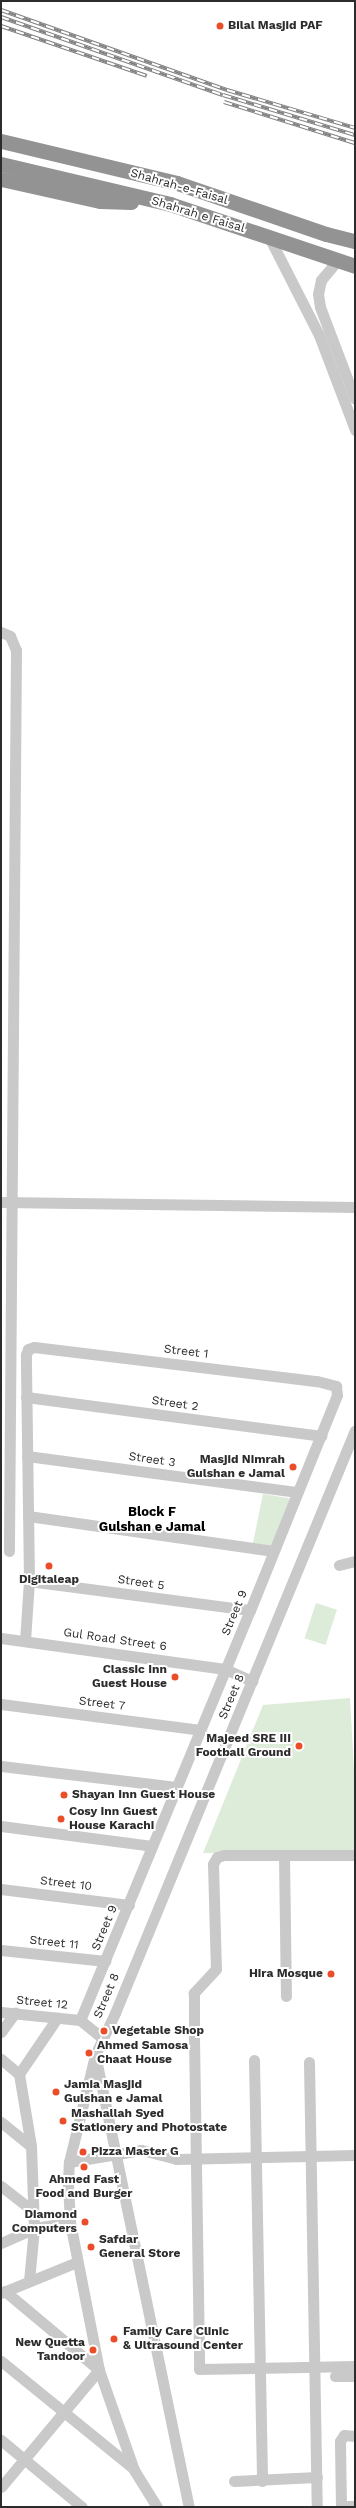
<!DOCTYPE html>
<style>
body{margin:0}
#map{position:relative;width:356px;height:2508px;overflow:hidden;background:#fff;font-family:"Work Sans",sans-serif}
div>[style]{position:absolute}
.green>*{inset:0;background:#ddebd9;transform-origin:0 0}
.minor>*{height:11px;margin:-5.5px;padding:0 5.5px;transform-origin:5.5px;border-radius:5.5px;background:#c9c9c9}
.highway>*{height:15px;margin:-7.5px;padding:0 7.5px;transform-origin:7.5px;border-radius:7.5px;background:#939393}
.rail>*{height:4px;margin-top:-2px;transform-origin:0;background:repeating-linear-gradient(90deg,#fff 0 8px,#818181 0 16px);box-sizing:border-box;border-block:1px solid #818181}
.dots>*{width:11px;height:11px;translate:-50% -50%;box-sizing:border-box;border:2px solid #fff;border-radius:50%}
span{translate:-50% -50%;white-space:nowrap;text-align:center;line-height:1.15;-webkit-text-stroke:4px #fff;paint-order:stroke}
.poi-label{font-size:12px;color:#2c2c2c;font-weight:700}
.left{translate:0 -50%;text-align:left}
.right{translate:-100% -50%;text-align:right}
.street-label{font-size:12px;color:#2c2c2c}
.neighbourhood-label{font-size:13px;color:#000;font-weight:700}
.frame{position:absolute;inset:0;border:2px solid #2c2c2c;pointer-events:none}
</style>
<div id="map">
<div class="green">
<i style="clip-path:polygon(263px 1494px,294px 1499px,274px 1551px,252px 1548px)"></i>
<i style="left:316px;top:1603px;width:22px;height:37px;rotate:18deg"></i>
<i style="clip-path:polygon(350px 1698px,355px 1788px,355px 1855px,203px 1853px,263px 1705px)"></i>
</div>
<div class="minor">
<i style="left:269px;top:237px;width:110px;rotate:63deg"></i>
<i style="left:319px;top:335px;width:102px;rotate:69.2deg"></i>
<i style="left:337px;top:261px;width:25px;rotate:130deg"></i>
<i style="left:321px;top:280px;width:14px;rotate:102deg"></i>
<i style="left:318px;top:294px;width:13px;rotate:81deg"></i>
<i style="left:320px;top:307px;width:98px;rotate:69.2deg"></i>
<i style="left:1px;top:632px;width:10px;rotate:24deg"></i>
<i style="left:10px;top:636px;width:15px;rotate:67deg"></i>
<i style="left:16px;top:650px;width:901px;rotate:90.45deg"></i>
<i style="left:1px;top:1202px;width:354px;rotate:0.8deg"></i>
<i style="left:26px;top:1397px;width:298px;rotate:7.5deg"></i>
<i style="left:27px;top:1456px;width:273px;rotate:7.6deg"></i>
<i style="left:28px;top:1516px;width:248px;rotate:8.1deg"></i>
<i style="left:339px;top:1565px;width:16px;rotate:-14deg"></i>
<i style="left:29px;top:1581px;width:223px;rotate:7.5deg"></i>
<i style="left:1px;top:1638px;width:226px;rotate:7.9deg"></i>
<i style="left:225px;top:1669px;width:30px;rotate:24deg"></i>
<i style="left:25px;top:1641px;width:60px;rotate:-86.2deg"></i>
<i style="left:29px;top:1581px;width:226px;rotate:-90.8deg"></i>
<i style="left:26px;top:1355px;width:6px;rotate:-72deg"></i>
<i style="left:28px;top:1349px;width:6px;rotate:-18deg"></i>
<i style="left:34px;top:1347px;width:285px;rotate:6.9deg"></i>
<i style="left:317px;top:1381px;width:20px;rotate:15deg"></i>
<i style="left:336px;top:1386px;width:9px;rotate:84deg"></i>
<i style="left:337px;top:1395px;width:232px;rotate:112deg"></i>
<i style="left:250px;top:1610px;width:444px;rotate:112.5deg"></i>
<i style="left:1px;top:1704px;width:201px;rotate:7.4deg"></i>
<i style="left:1px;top:1766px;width:176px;rotate:6.8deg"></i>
<i style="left:1px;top:1826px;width:152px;rotate:7.5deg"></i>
<i style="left:355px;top:1855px;width:131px;rotate:180deg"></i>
<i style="left:224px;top:1855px;width:7px;rotate:164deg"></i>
<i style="left:217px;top:1857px;width:8px;rotate:120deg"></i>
<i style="left:213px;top:1864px;width:105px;rotate:88.4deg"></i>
<i style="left:216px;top:1969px;width:33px;rotate:133deg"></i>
<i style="left:194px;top:1993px;width:45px;rotate:90deg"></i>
<i style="left:194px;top:2038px;width:331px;rotate:89.1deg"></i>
<i style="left:199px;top:2369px;width:156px;rotate:-1.1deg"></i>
<i style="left:284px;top:1856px;width:140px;rotate:89.2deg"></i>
<i style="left:1px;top:1889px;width:129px;rotate:7.1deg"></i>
<i style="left:1px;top:1950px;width:105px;rotate:6deg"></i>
<i style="left:1px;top:2012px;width:79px;rotate:5.8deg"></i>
<i style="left:80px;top:2020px;width:28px;rotate:39deg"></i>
<i style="left:1px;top:2032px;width:24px;rotate:-54deg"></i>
<i style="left:1px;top:2059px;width:23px;rotate:40deg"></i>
<i style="left:19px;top:2074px;width:73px;rotate:80.5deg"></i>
<i style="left:31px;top:2146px;width:82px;rotate:87.9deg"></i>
<i style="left:34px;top:2228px;width:53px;rotate:95.4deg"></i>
<i style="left:96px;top:2059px;width:458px;rotate:78.3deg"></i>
<i style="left:254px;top:2060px;width:421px;rotate:88.9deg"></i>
<i style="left:309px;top:2062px;width:445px;rotate:89deg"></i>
<i style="left:19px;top:2074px;width:68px;rotate:-55.8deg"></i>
<i style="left:1px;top:2122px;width:38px;rotate:39deg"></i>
<i style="left:69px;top:2162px;width:73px;rotate:-9.5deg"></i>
<i style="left:141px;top:2150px;width:36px;rotate:14deg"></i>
<i style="left:176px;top:2159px;width:179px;rotate:-1.3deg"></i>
<i style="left:1px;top:2186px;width:41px;rotate:38deg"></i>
<i style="left:1px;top:2243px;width:36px;rotate:-24deg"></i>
<i style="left:34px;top:2228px;width:36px;rotate:-9deg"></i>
<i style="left:1px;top:2293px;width:82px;rotate:-22.2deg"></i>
<i style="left:1px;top:2361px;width:171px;rotate:39.1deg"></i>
<i style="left:335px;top:2376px;width:20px"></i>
<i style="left:1px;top:2440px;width:105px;rotate:39.6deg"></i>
<i style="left:234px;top:2481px;width:83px;rotate:-2.8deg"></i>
<i style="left:1px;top:2487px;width:153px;rotate:-50.1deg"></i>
<i style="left:99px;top:2370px;width:123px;rotate:-140deg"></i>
<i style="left:341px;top:2506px;width:14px"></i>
<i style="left:157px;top:2507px;width:44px;rotate:-121.9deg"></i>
<i style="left:134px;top:2470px;width:106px;rotate:-109.3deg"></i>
<i style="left:99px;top:2370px;width:151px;rotate:-101.1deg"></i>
<i style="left:70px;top:2222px;width:37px;rotate:-93deg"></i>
<i style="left:68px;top:2185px;width:23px;rotate:-88deg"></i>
<i style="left:69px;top:2162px;width:110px;rotate:-76.3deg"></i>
<i style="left:95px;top:2055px;width:47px;rotate:-64.5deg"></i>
<i style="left:115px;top:2013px;width:630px;rotate:-67.62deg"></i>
<i style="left:341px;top:2507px;width:66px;rotate:-90.9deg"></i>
<i style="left:340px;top:2441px;width:7px;rotate:-56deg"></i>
<i style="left:344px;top:2435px;width:11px;rotate:5deg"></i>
</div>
<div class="highway">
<i style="left:1px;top:141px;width:181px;rotate:13.4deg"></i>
<i style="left:177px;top:183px;width:157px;rotate:18.9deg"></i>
<i style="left:326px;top:234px;width:30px;rotate:14deg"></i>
<i style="left:1px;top:164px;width:174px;rotate:13.3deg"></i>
<i style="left:170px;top:204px;width:195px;rotate:18.5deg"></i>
<i style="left:1px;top:179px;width:101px;rotate:12.5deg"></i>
<i style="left:100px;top:201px;width:31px;rotate:2deg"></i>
</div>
<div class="rail">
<i style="left:1px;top:10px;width:240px;rotate:19.5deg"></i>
<i style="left:227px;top:90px;width:134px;rotate:16.5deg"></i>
<i style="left:1px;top:17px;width:235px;rotate:19.4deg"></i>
<i style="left:223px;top:95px;width:138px;rotate:16.9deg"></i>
<i style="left:1px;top:26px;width:154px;rotate:18.9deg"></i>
<i style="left:224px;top:102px;width:137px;rotate:17.4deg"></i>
</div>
<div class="dots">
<i style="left:220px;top:26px;background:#ea4d27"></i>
<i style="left:293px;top:1467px;background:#ea4d27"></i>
<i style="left:49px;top:1566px;background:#ea4d27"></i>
<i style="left:175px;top:1677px;background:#ea4d27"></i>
<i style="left:299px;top:1746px;background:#ea4d27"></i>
<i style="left:64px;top:1795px;background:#ea4d27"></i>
<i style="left:61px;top:1819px;background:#ea4d27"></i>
<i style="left:331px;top:1974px;background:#ea4d27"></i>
<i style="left:104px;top:2031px;background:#ea4d27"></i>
<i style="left:89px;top:2053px;background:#ea4d27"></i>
<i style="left:56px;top:2092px;background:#ea4d27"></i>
<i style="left:63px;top:2121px;background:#ea4d27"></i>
<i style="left:83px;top:2152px;background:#ea4d27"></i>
<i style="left:84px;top:2167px;background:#ea4d27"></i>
<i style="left:85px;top:2222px;background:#ea4d27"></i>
<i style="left:91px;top:2247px;background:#ea4d27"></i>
<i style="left:114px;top:2339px;background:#ea4d27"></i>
<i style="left:93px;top:2350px;background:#ea4d27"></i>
</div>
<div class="poi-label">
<span class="left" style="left:228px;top:26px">Bilal Masjid PAF</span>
<span class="right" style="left:285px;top:1467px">Masjid Nimrah<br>Gulshan e Jamal</span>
<span style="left:49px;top:1580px">Digitaleap</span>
<span class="right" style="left:167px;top:1677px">Classic Inn<br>Guest House</span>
<span class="right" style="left:291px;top:1746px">Majeed SRE III<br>Football Ground</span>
<span class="left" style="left:72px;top:1795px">Shayan Inn Guest House</span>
<span class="left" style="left:69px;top:1819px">Cosy Inn Guest<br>House Karachi</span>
<span class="right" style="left:323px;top:1974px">Hira Mosque</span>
<span class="left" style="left:112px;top:2031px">Vegetable Shop</span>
<span class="left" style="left:97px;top:2053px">Ahmed Samosa<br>Chaat House</span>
<span class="left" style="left:64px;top:2092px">Jamia Masjid<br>Gulshan e Jamal</span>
<span class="left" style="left:71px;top:2121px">Mashallah Syed<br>Stationery and Photostate</span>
<span class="left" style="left:91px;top:2152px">Pizza Master G</span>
<span style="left:84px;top:2187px">Ahmed Fast<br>Food and Burger</span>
<span class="right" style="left:77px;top:2222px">Diamond<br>Computers</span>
<span class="left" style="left:99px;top:2247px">Safdar<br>General Store</span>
<span class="left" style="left:123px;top:2339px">Family Care Clinic<br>&amp; Ultrasound Center</span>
<span class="right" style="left:85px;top:2350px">New Quetta<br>Tandoor</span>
</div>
<div class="street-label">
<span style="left:179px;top:187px;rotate:16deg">Shahrah-e-Faisal</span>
<span style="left:198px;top:215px;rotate:17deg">Shahrah e Faisal</span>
<span style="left:186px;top:1352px;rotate:7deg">Street 1</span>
<span style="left:175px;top:1404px;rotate:8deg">Street 2</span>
<span style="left:152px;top:1460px;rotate:8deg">Street 3</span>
<span style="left:141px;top:1583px;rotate:8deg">Street 5</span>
<span style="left:235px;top:1613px;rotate:-67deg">Street 9</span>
<span style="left:115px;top:1640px;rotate:8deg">Gul Road Street 6</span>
<span style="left:232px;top:1697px;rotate:-67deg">Street 8</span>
<span style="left:102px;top:1704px;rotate:7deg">Street 7</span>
<span style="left:66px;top:1884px;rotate:7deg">Street 10</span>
<span style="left:105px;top:1928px;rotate:-67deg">Street 9</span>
<span style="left:54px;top:1943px;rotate:6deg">Street 11</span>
<span style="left:107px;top:1996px;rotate:-67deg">Street 8</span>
<span style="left:42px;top:2003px;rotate:6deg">Street 12</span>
</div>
<div class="neighbourhood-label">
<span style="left:152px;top:1520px">Block F<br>Gulshan e Jamal</span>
</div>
<div class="frame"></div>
</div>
